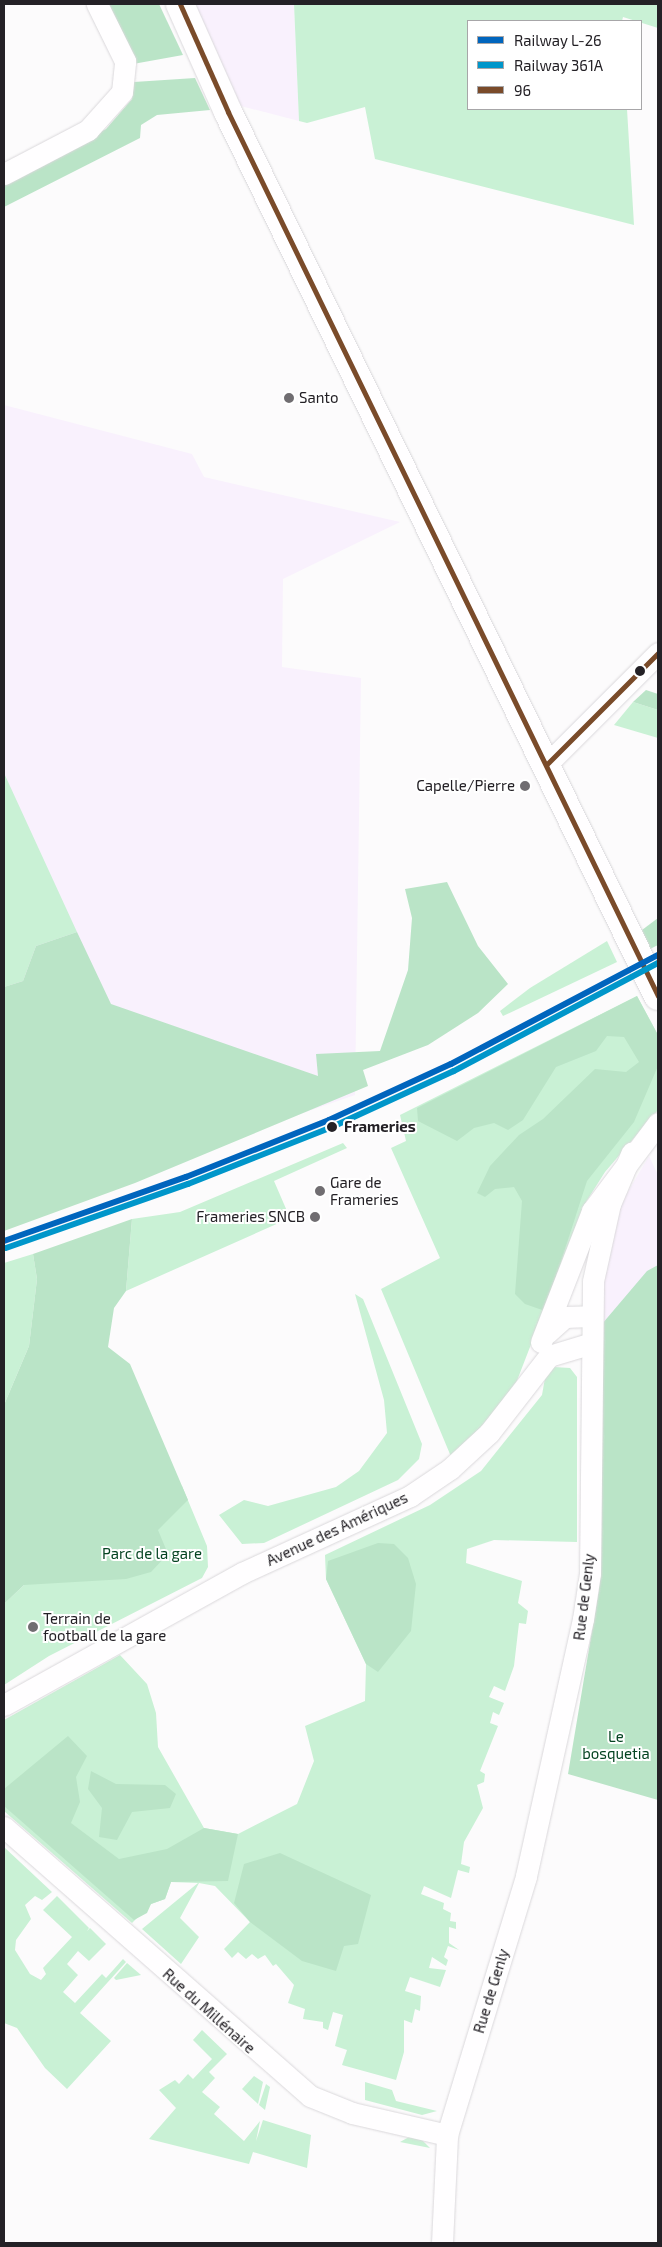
<!DOCTYPE html>
<meta charset="utf-8">
<style>
body{margin:0}
#map{position:relative;width:662px;height:2247px;overflow:hidden;background:#fcfbfc;font-family:"Exo 2",sans-serif}
div>[style]{position:absolute}
.built>*{inset:0;background:#f9f1fd}
.green>*{inset:0;background:#c9f1d5}
.forest>*{inset:0;background:#bae4c7}
.roads{filter:drop-shadow(0 0 1px #dad8db) drop-shadow(0 0 1px #dad8db)}
.street>*{height:21px;margin:-10.5px;padding:0 10.5px;transform-origin:10.5px;border-radius:10.5px;background:#fffeff}
.secondary>*{height:28px;margin:-14px;padding:0 14px;transform-origin:14px;border-radius:14px;background:#fffeff}
.bus-1>*{height:5px;margin:-2.5px;padding:0 2.5px;transform-origin:2.5px;border-radius:2.5px;background:#7a4b2a}
.rail-1>*{height:6px;margin:-3px;padding:0 3px;transform-origin:3px;border-radius:3px;background:#0065bd}
.rail-2>*{height:6px;margin:-3px;padding:0 3px;transform-origin:3px;border-radius:3px;background:#0096ca}
.dots>*{width:14px;height:14px;translate:-50% -50%;box-sizing:border-box;border:2px solid #fff;border-radius:50%}
span{translate:-50% -50%;white-space:nowrap;text-align:center;line-height:1.15;-webkit-text-stroke:4px #fff;paint-order:stroke}
.poi-label{font-size:15px;color:#242126}
.left{translate:0 -50%;text-align:left}
.right{translate:-100% -50%;text-align:right}
.stop-label{font-size:15px;color:#242126;font-weight:700}
.street-label{font-size:15px;color:#242126}
.park-label{font-size:15px;color:#054422}
.frame{position:absolute;inset:0;border:5px solid #242126;pointer-events:none}
.legend{position:absolute;left:467px;top:20px;width:175px;height:90px;box-sizing:border-box;background:#fff;border:1px solid #a7a6a8;margin:0;padding:6px 9px;list-style:none;font-size:15px;color:#242126}
.legend li{display:flex;align-items:center;gap:10px;height:25px}
.legend b{width:25px;border:1px solid #a7a6a8}
</style>
<div id="map">
<div class="built">
<i style="clip-path:polygon(179px 4px,294px 4px,299px 121px,241px 106px,228px 112px)"></i>
<i style="clip-path:polygon(4px 405px,192px 454px,204px 477px,400px 522px,283px 579px,282px 667px,361px 678px,355px 1095px,4px 1217px)"></i>
<i style="clip-path:polygon(649px 1156px,658px 1175px,658px 1266px,602px 1324px,604px 1257px,610px 1222px)"></i>
</div>
<div class="green">
<i style="clip-path:polygon(294px 4px,658px 4px,658px 28px,623px 17px,622px 21px,468px 21px,468px 109px,627px 109px,634px 225px,375px 159px,365px 107px,307px 123px,299px 121px)"></i>
<i style="clip-path:polygon(633px 702px,658px 710px,658px 738px,614px 725px)"></i>
<i style="clip-path:polygon(4px 773px,77px 932px,36px 946px,23px 981px,4px 987px)"></i>
<i style="clip-path:polygon(607px 941px,617px 962px,503px 1016px,500px 1011px,530px 988px)"></i>
<i style="clip-path:polygon(637px 996px,658px 1035px,658px 1110px,605px 1172px,586px 1202px,513px 1391px,452px 1459px,381px 1289px,440px 1258px,391px 1148px,406px 1141px,400px 1115px)"></i>
<i style="clip-path:polygon(343px 1143px,347px 1148px,274px 1181px,290px 1218px,126px 1291px,132px 1219px,180px 1212px)"></i>
<i style="clip-path:polygon(33px 1254px,37px 1279px,29px 1346px,4px 1405px,4px 1263px)"></i>
<i style="clip-path:polygon(355px 1294px,363px 1299px,422px 1444px,419px 1459px,398px 1480px,264px 1543px,242px 1544px,219px 1515px,244px 1500px,268px 1506px,336px 1487px,359px 1471px,387px 1433px,384px 1400px)"></i>
<i style="clip-path:polygon(554px 1367px,570px 1368px,577px 1377px,577px 1542px,494px 1540px,467px 1549px,466px 1563px,522px 1581px,518px 1603px,528px 1611px,526px 1624px,519px 1623px,514px 1666px,505px 1691px,494px 1686px,489px 1697px,504px 1703px,499px 1715px,493px 1712px,490px 1723px,498px 1726px,480px 1771px,485px 1774px,484px 1782px,477px 1785px,483px 1808px,464px 1842px,461px 1864px,470px 1867px,469px 1873px,458px 1870px,451px 1898px,424px 1886px,421px 1894px,444px 1903px,443px 1909px,451px 1913px,450px 1921px,456px 1922px,456px 1929px,449px 1927px,449px 1943px,459px 1950px,448px 1946px,444px 1957px,448px 1960px,446px 1966px,432px 1957px,429px 1968px,446px 1970px,440px 1987px,410px 1977px,405px 1991px,421px 1996px,420px 2011px,415px 2009px,412px 2023px,404px 2020px,404px 2052px,396px 2080px,389px 2078px,342px 2065px,347px 2050px,335px 2046px,343px 2015px,333px 2012px,328px 2030px,323px 2028px,323px 2022px,303px 2019px,305px 2009px,288px 2003px,294px 1985px,276px 1964px,273px 1966px,265px 1955px,258px 1959px,252px 1954px,246px 1959px,238px 1952px,232px 1958px,224px 1949px,250px 1922px,215px 1886px,199px 1883px,180px 1918px,199px 1937px,181px 1964px,142px 1929px,198px 1883px,171px 1882px,165px 1899px,151px 1904px,132px 1923px,4px 1811px,4px 1720px,120px 1655px,147px 1684px,156px 1713px,158px 1747px,204px 1828px,238px 1834px,297px 1804px,314px 1761px,305px 1726px,365px 1701px,366px 1664px,326px 1579px,325px 1555px,430px 1505px,481px 1471px,542px 1395px,545px 1378px)"></i>
<i style="clip-path:polygon(182px 1486px,207px 1546px,208px 1567px,202px 1578px,49px 1656px,4px 1685px,4px 1604px,24px 1585px)"></i>
<i style="clip-path:polygon(4px 1847px,52px 1892px,42px 1900px,35px 1896px,25px 1905px,31px 1919px,16px 1940px,15px 1950px,30px 1974px,41px 1980px,46px 1974px,43px 1968px,72px 1937px,43px 1910px,57px 1896px,89px 1928px,87px 1931px,90px 1928px,106px 1944px,89px 1961px,78px 1951px,67px 1964px,78px 1975px,63px 1992px,75px 2003px,102px 1974px,106px 1978px,123px 1959px,126px 1962px,80px 2013px,111px 2041px,67px 2089px,45px 2068px,17px 2028px,4px 2023px)"></i>
<i style="clip-path:polygon(127px 1963px,141px 1975px,116px 1980px,114px 1978px)"></i>
<i style="clip-path:polygon(202px 2030px,227px 2054px,209px 2072px,215px 2078px,202px 2092px,220px 2107px,214px 2114px,244px 2141px,260px 2121px,256px 2141px,263px 2120px,311px 2135px,307px 2168px,253px 2152px,249px 2164px,149px 2139px,176px 2108px,159px 2090px,175px 2080px,179px 2084px,188px 2074px,193px 2079px,212px 2059px,193px 2040px)"></i>
<i style="clip-path:polygon(254px 2076px,263px 2082px,258px 2104px,242px 2089px)"></i>
<i style="clip-path:polygon(365px 2082px,392px 2090px,396px 2101px,437px 2111px,422px 2115px,365px 2100px)"></i>
<i style="clip-path:polygon(266px 2084px,270px 2087px,265px 2110px,259px 2105px)"></i>
<i style="clip-path:polygon(409px 2137px,422px 2140px,430px 2148px,400px 2142px)"></i>
</div>
<div class="forest">
<i style="clip-path:polygon(103px 4px,159px 4px,183px 55px,133px 64px)"></i>
<i style="clip-path:polygon(195px 78px,210px 110px,157px 115px,141px 125px,140px 138px,4px 207px,4px 180px,106px 129px,132px 99px,134px 82px)"></i>
<i style="clip-path:polygon(646px 690px,658px 694px,658px 710px,633px 702px)"></i>
<i style="clip-path:polygon(447px 882px,478px 946px,508px 984px,478px 1013px,428px 1045px,363px 1070px,368px 1086px,135px 1183px,4px 1231px,4px 987px,23px 981px,36px 946px,77px 932px,111px 1004px,318px 1076px,316px 1054px,380px 1051px,408px 970px,412px 918px,405px 889px)"></i>
<i style="clip-path:polygon(658px 918px,658px 945px,650px 949px,642px 930px)"></i>
<i style="clip-path:polygon(637px 996px,658px 1035px,658px 1066px,634px 1122px,587px 1181px,545px 1311px,525px 1304px,515px 1294px,522px 1201px,514px 1187px,495px 1189px,485px 1197px,477px 1193px,490px 1166px,519px 1135px,543px 1119px,595px 1069px,626px 1072px,639px 1062px,624px 1037px,607px 1036px,596px 1051px,556px 1067px,523px 1120px,508px 1130px,494px 1123px,474px 1128px,457px 1141px,418px 1121px,417px 1108px)"></i>
<i style="clip-path:polygon(132px 1219px,126px 1291px,114px 1308px,108px 1347px,130px 1364px,188px 1500px,158px 1530px,168px 1554px,151px 1572px,126px 1579px,24px 1585px,4px 1604px,4px 1405px,29px 1346px,37px 1279px,33px 1254px)"></i>
<i style="clip-path:polygon(658px 1265px,658px 1800px,568px 1774px,599px 1589px,602px 1324px,647px 1271px)"></i>
<i style="clip-path:polygon(378px 1543px,394px 1544px,408px 1558px,416px 1584px,411px 1631px,378px 1672px,366px 1664px,326px 1579px,328px 1561px)"></i>
<i style="clip-path:polygon(68px 1736px,87px 1756px,76px 1777px,80px 1802px,71px 1823px,119px 1859px,167px 1849px,204px 1828px,238px 1834px,228px 1881px,171px 1882px,165px 1899px,151px 1904px,147px 1913px,134px 1920px,4px 1806px,4px 1789px)"></i>
<i style="clip-path:polygon(91px 1771px,116px 1784px,165px 1785px,176px 1794px,170px 1808px,132px 1812px,117px 1840px,99px 1837px,102px 1808px,88px 1789px)"></i>
<i style="clip-path:polygon(280px 1853px,371px 1895px,358px 1944px,344px 1946px,336px 1971px,302px 1961px,250px 1922px,234px 1903px,244px 1864px)"></i>
</div>
<div class="roads">
<div class="street">
<i style="left:4px;top:174px;width:95px;rotate:-27.6deg"></i>
<i style="left:88px;top:130px;width:51px;rotate:-48.2deg"></i>
<i style="left:122px;top:92px;width:31px;rotate:-84deg"></i>
<i style="left:125px;top:61px;width:64px;rotate:-116.2deg"></i>
<i style="left:547px;top:764px;width:157px;rotate:-45deg"></i>
<i style="left:547px;top:1333px;width:24px;rotate:-42deg"></i>
<i style="left:565px;top:1317px;width:25px;rotate:-2deg"></i>
<i style="left:541px;top:1342px;width:141px;rotate:-68.7deg"></i>
<i style="left:592px;top:1211px;width:110px;rotate:-53.1deg"></i>
<i style="left:4px;top:1705px;width:272px;rotate:-29deg"></i>
<i style="left:242px;top:1573px;width:185px;rotate:-24.6deg"></i>
<i style="left:410px;top:1496px;width:48px;rotate:-34deg"></i>
<i style="left:450px;top:1469px;width:53px;rotate:-42.7deg"></i>
<i style="left:489px;top:1433px;width:98px;rotate:-52.1deg"></i>
<i style="left:549px;top:1356px;width:42px;rotate:-16.7deg"></i>
<i style="left:4px;top:1827px;width:407px;rotate:41.3deg"></i>
<i style="left:310px;top:2096px;width:45px;rotate:22deg"></i>
<i style="left:352px;top:2113px;width:98px;rotate:13deg"></i>
<i style="left:442px;top:2243px;width:108px;rotate:-87.3deg"></i>
<i style="left:447px;top:2135px;width:271px;rotate:-73deg"></i>
<i style="left:526px;top:1876px;width:263px;rotate:-77.5deg"></i>
<i style="left:583px;top:1619px;width:47px;rotate:-81.3deg"></i>
<i style="left:590px;top:1573px;width:292px;rotate:-89.4deg"></i>
<i style="left:593px;top:1281px;width:79px;rotate:-77.6deg"></i>
<i style="left:610px;top:1204px;width:56px;rotate:-67.1deg"></i>
</div>
<div class="secondary">
<i style="left:180px;top:4px;width:118px;rotate:66deg"></i>
<i style="left:228px;top:112px;width:983px;rotate:64.06deg"></i>
</div>
</div>
<div class="bus-1">
<i style="left:180px;top:4px;width:118px;rotate:66deg"></i>
<i style="left:228px;top:112px;width:983px;rotate:64.06deg"></i>
<i style="left:547px;top:764px;width:157px;rotate:-45deg"></i>
</div>
<div class="rail-1">
<i style="left:4px;top:1241px;width:193px;rotate:-19.4deg"></i>
<i style="left:186px;top:1177px;width:154px;rotate:-21.7deg"></i>
<i style="left:329px;top:1120px;width:134px;rotate:-24.7deg"></i>
<i style="left:451px;top:1064px;width:234px;rotate:-27.8deg"></i>
</div>
<div class="rail-2">
<i style="left:6px;top:1248px;width:193px;rotate:-19.4deg"></i>
<i style="left:188px;top:1184px;width:155px;rotate:-21.6deg"></i>
<i style="left:332px;top:1127px;width:134px;rotate:-24.7deg"></i>
<i style="left:454px;top:1071px;width:231px;rotate:-27.9deg"></i>
</div>
<div class="dots">
<i style="left:289px;top:398px;background:#706d71"></i>
<i style="left:640px;top:671px;background:#242126"></i>
<i style="left:525px;top:786px;background:#706d71"></i>
<i style="left:332px;top:1127px;background:#242126"></i>
<i style="left:320px;top:1191px;background:#706d71"></i>
<i style="left:315px;top:1217px;background:#706d71"></i>
<i style="left:33px;top:1627px;background:#706d71"></i>
</div>
<div class="poi-label">
<span class="left" style="left:299px;top:398px">Santo</span>
<span class="right" style="left:515px;top:786px">Capelle/Pierre</span>
<span class="left" style="left:330px;top:1191px">Gare de<br>Frameries</span>
<span class="right" style="left:305px;top:1217px">Frameries SNCB</span>
<span class="left" style="left:43px;top:1627px">Terrain de<br>football de la gare</span>
</div>
<div class="stop-label">
<span class="left" style="left:344px;top:1127px">Frameries</span>
</div>
<div class="street-label">
<span style="left:337px;top:1529px;rotate:-25deg">Avenue des Amériques</span>
<span style="left:584px;top:1597px;rotate:-83deg">Rue de Genly</span>
<span style="left:491px;top:1991px;rotate:-73deg">Rue de Genly</span>
<span style="left:209px;top:2011px;rotate:42deg">Rue du Millénaire</span>
</div>
<div class="park-label">
<span style="left:152px;top:1554px">Parc de la gare</span>
<span style="left:616px;top:1745px">Le<br>bosquetia</span>
</div>
<div class="frame"></div>
<ul class="legend">
<li><b style="height:6px;background:#0065bd"></b>Railway L-26</li>
<li><b style="height:6px;background:#0096ca"></b>Railway 361A</li>
<li><b style="height:6px;background:#7a4b2a"></b>96</li>
</ul>
</div>
